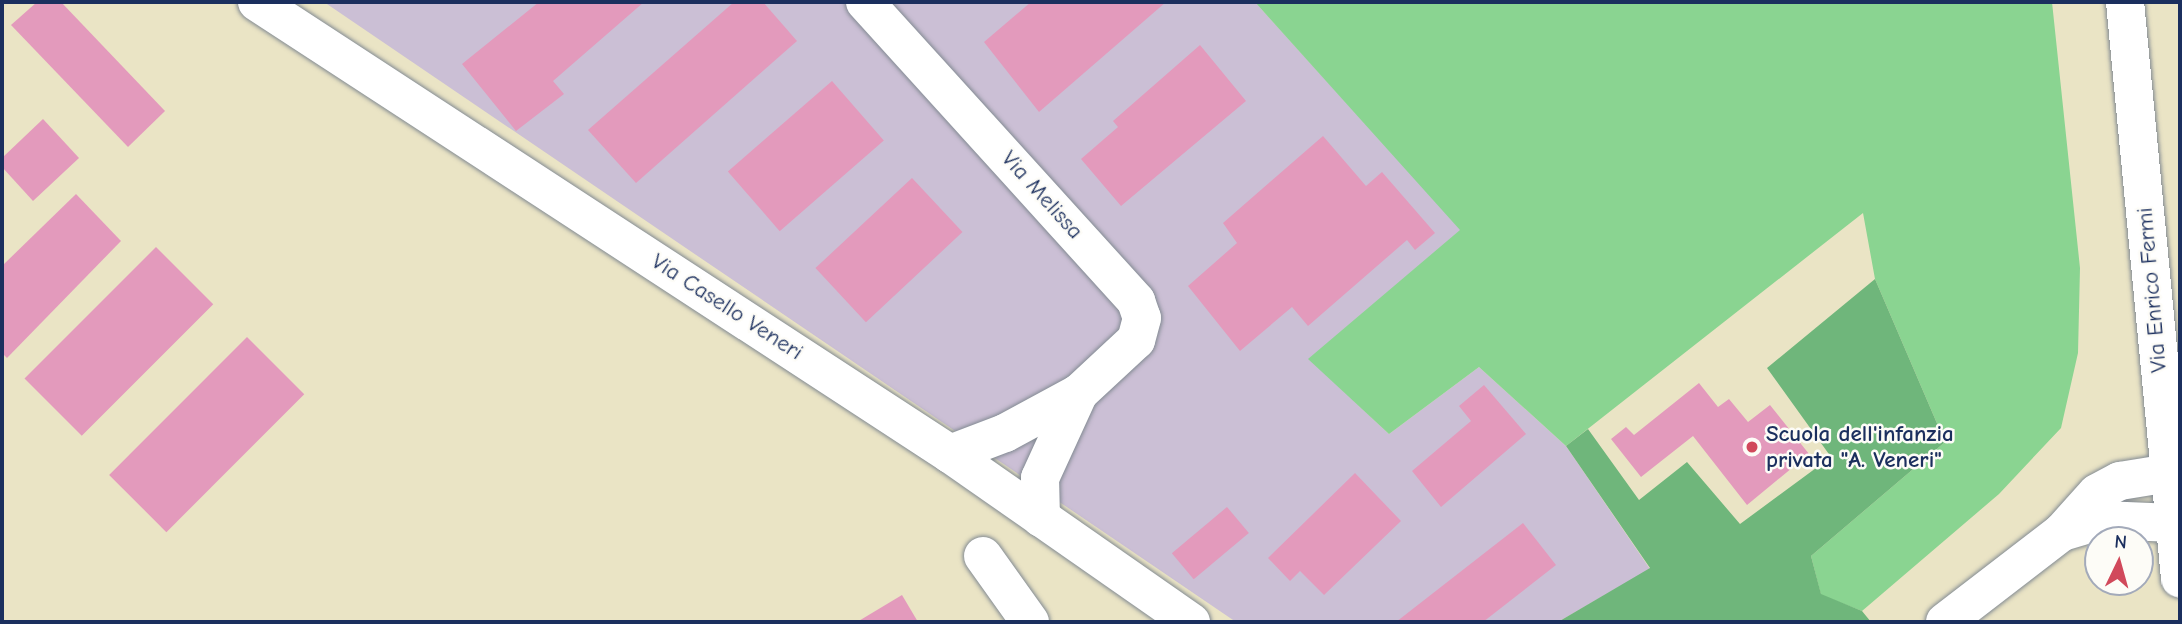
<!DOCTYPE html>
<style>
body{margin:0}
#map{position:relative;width:2182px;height:624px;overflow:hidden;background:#eae4c5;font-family:"Comic Neue",sans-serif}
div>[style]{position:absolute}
.industrial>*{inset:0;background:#cbbfd5}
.green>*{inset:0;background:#8ad491}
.forest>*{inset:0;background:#6fb67b}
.building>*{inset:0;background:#e39abc;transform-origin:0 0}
.roads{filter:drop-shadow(0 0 2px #828a92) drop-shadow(0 0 2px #828a92)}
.minor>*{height:38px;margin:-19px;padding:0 19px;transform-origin:19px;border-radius:19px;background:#fff}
.dots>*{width:19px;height:19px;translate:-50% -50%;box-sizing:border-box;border:4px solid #fdfcf7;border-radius:50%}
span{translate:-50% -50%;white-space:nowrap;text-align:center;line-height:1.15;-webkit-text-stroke:5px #fdfcf7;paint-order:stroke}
.street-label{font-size:23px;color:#1b2f5e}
.poi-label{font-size:23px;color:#1b2f5e;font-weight:700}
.left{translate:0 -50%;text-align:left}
.frame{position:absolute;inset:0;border:4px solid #1b2f5e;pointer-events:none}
.north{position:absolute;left:2084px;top:526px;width:70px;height:70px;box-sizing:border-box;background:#fdfcf7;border:2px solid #a3aaba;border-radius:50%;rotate:5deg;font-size:19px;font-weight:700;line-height:28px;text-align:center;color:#1b2f5e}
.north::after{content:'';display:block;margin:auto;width:24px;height:32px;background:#d1495b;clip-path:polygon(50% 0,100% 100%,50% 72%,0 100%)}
</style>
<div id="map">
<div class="industrial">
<i style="clip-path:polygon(324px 2px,1255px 2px,1461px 230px,1309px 359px,1389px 434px,1479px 367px,1566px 446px,1650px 569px,1558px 622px,1236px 622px)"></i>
</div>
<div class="green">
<i style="clip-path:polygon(1255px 2px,2052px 2px,2080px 268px,2078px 353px,2061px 428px,1999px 494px,1862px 611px,1821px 595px,1811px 556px,1945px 442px,1875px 279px,1863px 213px,1566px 446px,1479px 367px,1389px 434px,1308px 359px,1460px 230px)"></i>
</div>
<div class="forest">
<i style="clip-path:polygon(1875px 279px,1945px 442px,1811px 556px,1821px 594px,1862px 611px,1871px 622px,1558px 622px,1650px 568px,1566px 446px,1588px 429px,1639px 500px,1687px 462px,1740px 524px,1831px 457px,1767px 368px)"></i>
</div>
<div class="building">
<i style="clip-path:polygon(37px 2px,61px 2px,165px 111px,128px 147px,11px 25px)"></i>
<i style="clip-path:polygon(539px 2px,644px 2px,553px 81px,564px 94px,516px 131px,462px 64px)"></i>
<i style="clip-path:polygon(734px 2px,763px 2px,797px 41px,636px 183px,588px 130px)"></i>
<i style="clip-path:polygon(1031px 2px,1166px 2px,1039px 112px,984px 42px)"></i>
<i style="clip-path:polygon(1200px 45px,1246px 101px,1121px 206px,1081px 159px,1118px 127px,1113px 121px)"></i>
<i style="left:832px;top:81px;width:79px;height:138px;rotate:49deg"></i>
<i style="clip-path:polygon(43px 119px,79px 158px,33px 201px,2px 167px,2px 158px)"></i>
<i style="clip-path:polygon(1323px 136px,1366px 186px,1382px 172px,1435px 233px,1415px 250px,1407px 240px,1308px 326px,1292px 307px,1240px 351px,1188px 286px,1237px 243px,1223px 223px)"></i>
<i style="left:912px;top:178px;width:74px;height:132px;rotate:47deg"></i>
<i style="clip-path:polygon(76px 194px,121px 241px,7px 358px,2px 353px,2px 266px)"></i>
<i style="left:156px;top:247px;width:81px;height:186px;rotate:45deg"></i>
<i style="left:247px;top:337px;width:81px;height:195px;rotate:45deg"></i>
<i style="clip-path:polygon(1699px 383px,1718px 407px,1729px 399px,1748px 422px,1770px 405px,1809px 454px,1747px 505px,1693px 436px,1641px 477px,1611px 439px,1626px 427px,1634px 435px)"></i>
<i style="clip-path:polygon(1484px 385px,1526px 434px,1441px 507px,1412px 471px,1471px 421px,1459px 406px)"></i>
<i style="clip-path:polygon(1355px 473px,1401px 521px,1324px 595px,1300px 571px,1290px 581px,1268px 558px)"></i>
<i style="left:1227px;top:507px;width:34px;height:72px;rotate:50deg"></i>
<i style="clip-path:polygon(1523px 523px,1556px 565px,1483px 622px,1396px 622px)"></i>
<i style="clip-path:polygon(902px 595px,918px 622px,857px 622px)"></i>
</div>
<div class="roads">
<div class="minor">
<i style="left:257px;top:2px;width:827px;rotate:33.11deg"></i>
<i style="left:950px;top:454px;width:294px;rotate:34.9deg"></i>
<i style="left:865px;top:2px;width:404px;rotate:47.8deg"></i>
<i style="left:1136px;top:301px;width:18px;rotate:71deg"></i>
<i style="left:1142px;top:318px;width:23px;rotate:105deg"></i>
<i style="left:1136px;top:340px;width:78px;rotate:137.1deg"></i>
<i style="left:1079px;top:393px;width:84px;rotate:151.6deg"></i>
<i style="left:1005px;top:433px;width:59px;rotate:159.1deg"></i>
<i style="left:2125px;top:2px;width:579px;rotate:84.55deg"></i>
<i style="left:1041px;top:518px;width:40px;rotate:-91.4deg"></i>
<i style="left:1040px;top:478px;width:94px;rotate:-65.4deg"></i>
<i style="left:2062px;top:532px;width:42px;rotate:-16.7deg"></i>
<i style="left:2102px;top:520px;width:72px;rotate:2.4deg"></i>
<i style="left:983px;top:556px;width:81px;rotate:54.5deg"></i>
<i style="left:1945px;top:622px;width:148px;rotate:-37.6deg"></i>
<i style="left:2062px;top:532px;width:52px;rotate:-48.1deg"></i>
<i style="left:2097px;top:493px;width:26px;rotate:-28deg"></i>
<i style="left:2120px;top:481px;width:50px;rotate:-9.3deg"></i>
</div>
</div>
<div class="dots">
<i style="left:1752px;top:447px;background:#d1495b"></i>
</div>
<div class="street-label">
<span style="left:1042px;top:195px;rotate:48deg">Via Melissa</span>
<span style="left:2152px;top:290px;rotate:-95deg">Via Enrico Fermi</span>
<span style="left:727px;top:307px;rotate:33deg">Via Casello Veneri</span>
</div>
<div class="poi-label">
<span class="left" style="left:1766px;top:447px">Scuola dell'infanzia<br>privata "A. Veneri"</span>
</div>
<div class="frame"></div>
<div class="north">N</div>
</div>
